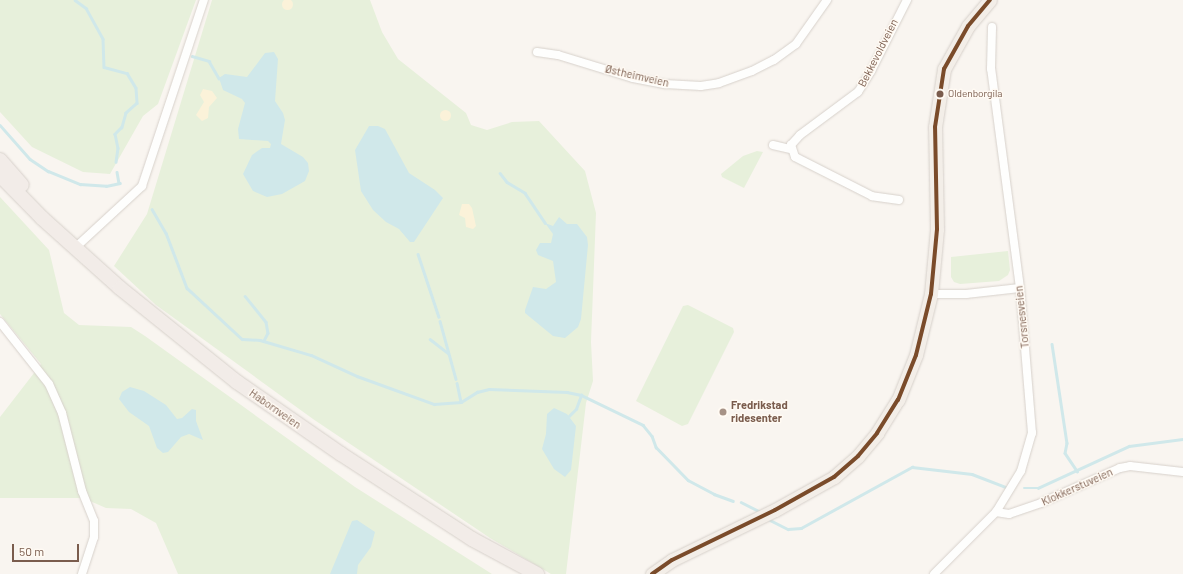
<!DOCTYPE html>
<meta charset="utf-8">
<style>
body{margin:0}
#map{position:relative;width:1183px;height:574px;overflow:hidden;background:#f9f5f0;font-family:Barlow,sans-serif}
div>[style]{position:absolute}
.green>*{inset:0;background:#e7f0db}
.sand>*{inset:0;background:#fbf2d9}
.round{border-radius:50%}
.water>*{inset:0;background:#d0e8ea}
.stream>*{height:2.5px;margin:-1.25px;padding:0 1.25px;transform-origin:1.25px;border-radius:1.25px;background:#d0e8ea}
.roads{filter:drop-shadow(0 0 1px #d7d1cb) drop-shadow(0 0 1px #d7d1cb)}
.minor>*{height:8px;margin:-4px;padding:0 4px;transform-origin:4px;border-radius:4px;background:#fefefd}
.primary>*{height:13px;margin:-6.5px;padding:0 6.5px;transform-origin:6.5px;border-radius:6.5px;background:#f3eee8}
.trunk>*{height:14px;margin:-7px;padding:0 7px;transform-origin:7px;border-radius:7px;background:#f2ece8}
.bus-1>*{height:4px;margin:-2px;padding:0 2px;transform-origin:2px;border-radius:2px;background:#7a4b2a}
.dots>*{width:11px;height:11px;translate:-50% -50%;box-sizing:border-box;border:2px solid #fffaf3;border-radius:50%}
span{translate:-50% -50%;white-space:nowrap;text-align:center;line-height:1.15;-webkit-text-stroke:3px #fffaf3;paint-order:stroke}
.bus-label{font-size:10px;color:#7a5c4d}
.left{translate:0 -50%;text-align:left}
.street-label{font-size:11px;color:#7a5c4d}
.poi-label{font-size:11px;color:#7a5c4d;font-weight:700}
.scale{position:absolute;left:12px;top:544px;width:67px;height:18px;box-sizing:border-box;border:2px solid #7a5c4d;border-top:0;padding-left:5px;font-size:12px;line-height:14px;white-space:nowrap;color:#7a5c4d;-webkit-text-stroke:3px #fffaf3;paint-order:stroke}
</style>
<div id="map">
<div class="green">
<i style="clip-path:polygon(0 0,196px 0,158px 104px,143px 116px,110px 174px,83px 172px,32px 147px,0 112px)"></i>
<i style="clip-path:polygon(212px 0,370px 0,382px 32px,398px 59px,466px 113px,471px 125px,487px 130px,512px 122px,539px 121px,585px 171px,596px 213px,591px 342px,593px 381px,586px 403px,566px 574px,551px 574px,490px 538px,313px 419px,156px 305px,114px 266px,147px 214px)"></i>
<i style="clip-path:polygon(757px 151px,763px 152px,744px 188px,722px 177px,721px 174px,743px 156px)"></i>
<i style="clip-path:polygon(0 197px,49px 250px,64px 313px,79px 325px,131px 327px,145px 336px,355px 487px,492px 574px,178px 574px,156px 523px,131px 509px,106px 508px,83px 498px,0 498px,0 417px,41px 364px,0 314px)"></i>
<i style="clip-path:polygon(1008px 251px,1010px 270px,1008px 275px,999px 281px,960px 284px,954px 282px,951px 277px,951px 257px)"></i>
<i style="clip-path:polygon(688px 305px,733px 328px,734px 332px,688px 424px,682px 426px,636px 401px,683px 306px)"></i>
</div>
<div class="sand">
<i class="round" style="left:281.5px;top:-1.5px;width:11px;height:11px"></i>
<i style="clip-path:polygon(203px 89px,212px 91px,217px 98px,209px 107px,208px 118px,202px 121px,196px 115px,204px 102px,200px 95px)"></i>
<i class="round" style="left:439.5px;top:109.5px;width:11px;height:11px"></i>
<i style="clip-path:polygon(462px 204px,469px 204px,472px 208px,476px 226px,473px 229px,466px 227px,465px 218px,459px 215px)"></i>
</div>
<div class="water">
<i style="clip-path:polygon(274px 52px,278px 59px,275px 101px,283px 113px,285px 120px,281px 144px,303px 157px,308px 163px,309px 171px,305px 181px,282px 194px,267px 197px,253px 191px,243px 174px,252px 155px,262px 148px,270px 148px,271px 144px,268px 141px,239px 139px,238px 129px,245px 103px,242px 99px,223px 90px,219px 78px,225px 74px,247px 77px,265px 53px)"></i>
<i style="clip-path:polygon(369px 126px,378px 126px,385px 129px,409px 173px,435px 190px,443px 198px,414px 242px,410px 242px,399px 229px,386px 222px,373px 210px,361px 191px,355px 150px)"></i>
<i style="clip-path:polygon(559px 217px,567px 224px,577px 224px,587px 237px,588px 245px,581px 319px,578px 327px,565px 338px,553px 336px,525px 313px,525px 310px,533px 287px,546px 289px,556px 282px,553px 261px,538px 255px,536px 250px,540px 243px,551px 243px,553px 234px,545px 223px,553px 226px)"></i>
<i style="clip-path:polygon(130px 387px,144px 391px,166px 405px,177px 419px,182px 418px,192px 409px,196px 410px,196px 421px,203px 440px,189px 434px,181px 437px,168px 452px,163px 453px,157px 448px,149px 426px,129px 412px,119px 399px,122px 392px)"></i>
<i style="clip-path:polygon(554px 408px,567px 414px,576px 426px,571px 470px,565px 477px,554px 469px,542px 449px,546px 434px,547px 414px)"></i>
<i style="clip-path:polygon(357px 520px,375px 532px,371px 547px,358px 565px,357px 574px,330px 574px,352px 521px)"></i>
</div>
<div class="stream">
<i style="left:75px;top:0;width:14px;rotate:36deg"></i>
<i style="left:86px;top:8px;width:35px;rotate:61deg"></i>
<i style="left:103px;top:39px;width:28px;rotate:88deg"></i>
<i style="left:104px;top:67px;width:24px;rotate:15deg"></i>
<i style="left:127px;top:73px;width:17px;rotate:59deg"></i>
<i style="left:136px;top:88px;width:15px;rotate:86deg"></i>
<i style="left:137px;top:103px;width:15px;rotate:138deg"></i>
<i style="left:126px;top:113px;width:15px;rotate:106deg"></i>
<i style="left:122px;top:127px;width:10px;rotate:135deg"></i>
<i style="left:115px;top:134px;width:14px;rotate:78deg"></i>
<i style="left:118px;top:148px;width:14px;rotate:98deg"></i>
<i style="left:192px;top:56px;width:18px;rotate:16deg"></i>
<i style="left:209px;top:61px;width:20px;rotate:60deg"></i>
<i style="left:0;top:125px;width:45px;rotate:48.6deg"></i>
<i style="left:30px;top:159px;width:22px;rotate:34deg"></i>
<i style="left:48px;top:171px;width:35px;rotate:22deg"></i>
<i style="left:80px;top:184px;width:26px;rotate:4deg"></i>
<i style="left:106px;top:186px;width:14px;rotate:-12deg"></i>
<i style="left:117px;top:172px;width:11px;rotate:80deg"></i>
<i style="left:500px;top:173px;width:11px;rotate:52deg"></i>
<i style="left:507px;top:182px;width:21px;rotate:31deg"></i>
<i style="left:525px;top:193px;width:36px;rotate:56deg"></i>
<i style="left:152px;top:209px;width:28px;rotate:60deg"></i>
<i style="left:166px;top:233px;width:59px;rotate:69.1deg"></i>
<i style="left:187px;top:288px;width:75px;rotate:42.8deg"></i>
<i style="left:242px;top:339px;width:18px;rotate:3deg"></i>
<i style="left:260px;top:340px;width:53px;rotate:16.4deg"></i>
<i style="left:311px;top:355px;width:51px;rotate:24.5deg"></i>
<i style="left:357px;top:376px;width:82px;rotate:20deg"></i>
<i style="left:434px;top:404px;width:27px;rotate:-4deg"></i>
<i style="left:461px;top:402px;width:19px;rotate:-32deg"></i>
<i style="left:477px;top:392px;width:12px;rotate:-14deg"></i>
<i style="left:489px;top:389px;width:78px;rotate:2.2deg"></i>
<i style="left:567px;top:392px;width:14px;rotate:12deg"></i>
<i style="left:581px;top:395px;width:69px;rotate:25.8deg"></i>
<i style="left:643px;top:425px;width:14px;rotate:51deg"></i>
<i style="left:652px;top:436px;width:12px;rotate:70deg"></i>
<i style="left:656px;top:447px;width:46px;rotate:45.9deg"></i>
<i style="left:688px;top:480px;width:30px;rotate:28deg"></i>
<i style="left:714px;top:494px;width:20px;rotate:20deg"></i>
<i style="left:418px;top:254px;width:66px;rotate:71.6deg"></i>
<i style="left:245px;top:296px;width:33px;rotate:51deg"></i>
<i style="left:266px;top:322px;width:11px;rotate:80deg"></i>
<i style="left:268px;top:333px;width:9px;rotate:117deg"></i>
<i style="left:440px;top:321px;width:60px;rotate:74.6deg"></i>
<i style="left:430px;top:339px;width:23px;rotate:38deg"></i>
<i style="left:1052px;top:344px;width:100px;rotate:81.4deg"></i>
<i style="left:1067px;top:443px;width:10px;rotate:101deg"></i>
<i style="left:1065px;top:453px;width:22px;rotate:56deg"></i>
<i style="left:457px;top:383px;width:19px;rotate:78deg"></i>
<i style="left:569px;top:416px;width:10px;rotate:-45deg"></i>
<i style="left:576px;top:409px;width:15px;rotate:-70deg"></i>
<i style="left:1024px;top:488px;width:14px"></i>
<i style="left:1038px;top:488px;width:100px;rotate:-24.8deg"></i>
<i style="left:1129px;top:446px;width:54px;rotate:-7.4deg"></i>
<i style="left:741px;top:502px;width:20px;rotate:27deg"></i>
<i style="left:770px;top:520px;width:20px;rotate:27deg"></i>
<i style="left:788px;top:529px;width:13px;rotate:-4deg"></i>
<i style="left:801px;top:528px;width:127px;rotate:-28.8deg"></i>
<i style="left:912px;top:467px;width:60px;rotate:6.7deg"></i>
<i style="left:972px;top:474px;width:36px;rotate:21deg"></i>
</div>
<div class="roads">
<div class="minor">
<i style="left:537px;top:52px;width:21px;rotate:8deg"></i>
<i style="left:558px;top:55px;width:78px;rotate:17deg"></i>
<i style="left:633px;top:78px;width:33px;rotate:11deg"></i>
<i style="left:665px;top:84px;width:36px;rotate:3deg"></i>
<i style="left:701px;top:86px;width:18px;rotate:-9deg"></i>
<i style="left:719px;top:83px;width:35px;rotate:-20deg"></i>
<i style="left:752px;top:71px;width:25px;rotate:-27deg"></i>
<i style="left:774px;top:60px;width:27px;rotate:-36deg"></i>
<i style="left:796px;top:44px;width:54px;rotate:-54.8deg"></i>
<i style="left:773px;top:145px;width:18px;rotate:13deg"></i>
<i style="left:899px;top:200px;width:27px;rotate:-172deg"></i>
<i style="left:872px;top:196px;width:86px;rotate:-153.1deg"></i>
<i style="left:795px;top:157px;width:13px;rotate:-108deg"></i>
<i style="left:791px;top:145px;width:13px;rotate:-48deg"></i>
<i style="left:800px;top:135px;width:72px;rotate:-36.6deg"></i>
<i style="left:858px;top:92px;width:25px;rotate:-58deg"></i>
<i style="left:871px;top:71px;width:80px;rotate:-63.1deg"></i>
<i style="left:76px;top:247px;width:90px;rotate:-42.7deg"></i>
<i style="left:142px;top:186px;width:196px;rotate:-71.6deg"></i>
<i style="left:931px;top:294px;width:35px"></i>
<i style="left:966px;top:294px;width:54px;rotate:-6.3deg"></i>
<i style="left:0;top:322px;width:79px;rotate:51.7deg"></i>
<i style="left:49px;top:384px;width:32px;rotate:66deg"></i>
<i style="left:62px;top:413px;width:81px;rotate:75.6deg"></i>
<i style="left:82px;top:491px;width:32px;rotate:68deg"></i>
<i style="left:94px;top:521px;width:16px;rotate:90deg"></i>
<i style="left:94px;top:537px;width:39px;rotate:108deg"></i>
<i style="left:996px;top:512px;width:13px;rotate:9deg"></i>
<i style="left:1009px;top:514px;width:34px;rotate:-19deg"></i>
<i style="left:1041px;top:503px;width:86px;rotate:-23.9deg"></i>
<i style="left:1120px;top:468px;width:10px;rotate:-11deg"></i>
<i style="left:1130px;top:466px;width:53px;rotate:6.5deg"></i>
<i style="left:934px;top:574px;width:88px;rotate:-45deg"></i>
<i style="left:996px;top:512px;width:48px;rotate:-58.6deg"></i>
<i style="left:1021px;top:471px;width:40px;rotate:-74deg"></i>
<i style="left:1032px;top:433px;width:145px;rotate:-94.7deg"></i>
<i style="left:1020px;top:288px;width:221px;rotate:-97.5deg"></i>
<i style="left:991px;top:69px;width:42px;rotate:-88.6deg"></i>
</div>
<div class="primary">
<i style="left:652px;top:574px;width:24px;rotate:-35deg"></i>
<i style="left:672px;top:560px;width:114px;rotate:-25.9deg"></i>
<i style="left:775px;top:510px;width:68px;rotate:-29.2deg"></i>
<i style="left:834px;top:477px;width:32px;rotate:-41deg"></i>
<i style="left:858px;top:456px;width:30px;rotate:-50deg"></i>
<i style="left:877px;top:433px;width:39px;rotate:-58deg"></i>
<i style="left:898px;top:400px;width:48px;rotate:-68.2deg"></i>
<i style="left:916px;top:355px;width:63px;rotate:-76.2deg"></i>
<i style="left:931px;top:294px;width:65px;rotate:-84.7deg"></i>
<i style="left:937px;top:229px;width:102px;rotate:-91.1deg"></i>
<i style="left:935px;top:127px;width:59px;rotate:-81.2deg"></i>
<i style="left:944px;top:69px;width:49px;rotate:-60.8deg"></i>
<i style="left:968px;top:26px;width:34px;rotate:-50deg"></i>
</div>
<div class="trunk">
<i style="left:0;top:160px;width:33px;rotate:49deg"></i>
<i style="left:0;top:175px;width:60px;rotate:45.7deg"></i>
<i style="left:42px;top:218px;width:105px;rotate:41.9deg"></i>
<i style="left:120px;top:288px;width:150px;rotate:38.8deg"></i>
<i style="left:237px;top:382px;width:126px;rotate:34.7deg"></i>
<i style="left:341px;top:454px;width:156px;rotate:33deg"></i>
<i style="left:472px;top:539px;width:74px;rotate:28.3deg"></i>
</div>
</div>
<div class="bus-1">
<i style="left:652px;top:574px;width:24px;rotate:-35deg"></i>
<i style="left:672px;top:560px;width:114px;rotate:-25.9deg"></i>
<i style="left:775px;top:510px;width:68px;rotate:-29.2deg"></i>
<i style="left:834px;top:477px;width:32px;rotate:-41deg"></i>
<i style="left:858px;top:456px;width:30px;rotate:-50deg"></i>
<i style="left:877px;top:433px;width:39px;rotate:-58deg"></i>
<i style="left:898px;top:400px;width:48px;rotate:-68.2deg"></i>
<i style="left:916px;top:355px;width:63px;rotate:-76.2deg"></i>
<i style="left:931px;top:294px;width:65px;rotate:-84.7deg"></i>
<i style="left:937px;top:229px;width:102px;rotate:-91.1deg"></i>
<i style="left:935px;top:127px;width:59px;rotate:-81.2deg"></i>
<i style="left:944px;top:69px;width:49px;rotate:-60.8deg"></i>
<i style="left:968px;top:26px;width:34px;rotate:-50deg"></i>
</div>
<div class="dots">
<i style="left:940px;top:94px;background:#7a5c4d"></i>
<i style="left:723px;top:412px;background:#a69286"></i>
</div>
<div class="bus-label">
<span class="left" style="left:948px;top:94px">Oldenborgila</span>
</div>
<div class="street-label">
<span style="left:878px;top:53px;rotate:-63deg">Bekkevoldveien</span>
<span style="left:637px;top:76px;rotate:13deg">Østheimveien</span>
<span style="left:1022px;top:317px;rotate:-96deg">Torsnesveien</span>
<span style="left:275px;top:409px;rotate:35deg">Habornveien</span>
<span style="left:1077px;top:487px;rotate:-24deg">Klokkerstuveien</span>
</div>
<div class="poi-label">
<span class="left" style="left:731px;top:412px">Fredrikstad<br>ridesenter</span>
</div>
<div class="scale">50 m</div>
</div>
